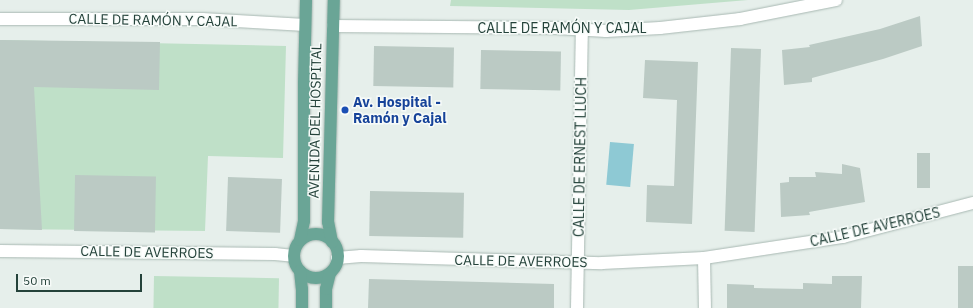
<!DOCTYPE html>
<meta charset="utf-8">
<style>
body{margin:0}
#map{position:relative;width:973px;height:308px;overflow:hidden;background:#e6efeb;font-family:"IBM Plex Sans",sans-serif}
div>[style]{position:absolute}
.green>*{inset:0;background:#bfe0c8;transform-origin:0 0}
.water>*{inset:0;background:#8ec9d4;transform-origin:0 0}
.building>*{inset:0;background:#bbcac4;transform-origin:0 0}
.roads{filter:drop-shadow(0 0 1px #a8b8b2) drop-shadow(0 0 1px #a8b8b2)}
.minor>*{height:12px;margin:-6px;padding:0 6px;transform-origin:6px;border-radius:6px;background:#fff}
.major>*{height:12px;margin:-6px;padding:0 6px;transform-origin:6px;border-radius:6px;background:#6aa596}
.major>.ring{margin:-6px;padding:0;box-sizing:content-box;background:none;border:12px solid #6aa596;border-radius:50%}
.dots>*{width:11px;height:11px;translate:-50% -50%;box-sizing:border-box;border:2px solid #f7fbf9;border-radius:50%}
span{translate:-50% -50%;white-space:nowrap;text-align:center;line-height:1.15;-webkit-text-stroke:3px #f7fbf9;paint-order:stroke}
.street-label{font-size:14px;color:#24423a}
.transit-label{font-size:14px;color:#164399;font-weight:700}
.left{translate:0 -50%;text-align:left}
.scale{position:absolute;left:16px;top:274px;width:126px;height:18px;box-sizing:border-box;border:2px solid #24423a;border-top:0;padding-left:5px;font-size:12px;line-height:14px;white-space:nowrap;color:#24423a;-webkit-text-stroke:3px #f7fbf9;paint-order:stroke}
</style>
<div id="map">
<div class="green">
<i style="clip-path:polygon(451px 0,748px 0,629px 10px,450px 6px)"></i>
<i style="clip-path:polygon(0 40px,286px 46px,283px 158px,208px 156px,205px 231px,0 229px)"></i>
<i style="left:154px;top:276px;width:125px;height:32px;rotate:1deg"></i>
</div>
<div class="water">
<i style="left:610px;top:142px;width:24px;height:43px;rotate:5deg"></i>
</div>
<div class="building">
<i style="clip-path:polygon(920px 16px,922px 46px,883px 59px,812px 78px,812px 82px,784px 85px,782px 50px,810px 47px,809px 45px,880px 29px)"></i>
<i style="clip-path:polygon(0 40px,160px 42px,159px 90px,34px 87px,42px 230px,0 229px)"></i>
<i style="left:374px;top:46px;width:80px;height:40px;rotate:1deg"></i>
<i style="left:761px;top:49px;width:183px;height:30px;rotate:92deg"></i>
<i style="left:481px;top:50px;width:80px;height:39px;rotate:1deg"></i>
<i style="clip-path:polygon(645px 60px,698px 62px,692px 224px,646px 222px,647px 185px,674px 186px,677px 100px,643px 98px)"></i>
<i style="left:917px;top:153px;width:13px;height:35px"></i>
<i style="clip-path:polygon(842px 164px,860px 168px,865px 202px,809px 212px,810px 215px,781px 217px,780px 183px,789px 182px,789px 177px,816px 177px,815px 172px,842px 174px)"></i>
<i style="left:75px;top:175px;width:81px;height:56px;rotate:1deg"></i>
<i style="left:228px;top:177px;width:54px;height:54px;rotate:2deg"></i>
<i style="left:370px;top:191px;width:94px;height:45px;rotate:1deg"></i>
<i style="left:973px;top:266px;width:42px;height:15px;rotate:90deg"></i>
<i style="clip-path:polygon(832px 276px,862px 276px,861px 308px,727px 308px,727px 284px,754px 285px,754px 288px,803px 289px,803px 283px,832px 284px)"></i>
<i style="clip-path:polygon(369px 279px,554px 284px,554px 308px,368px 308px)"></i>
</div>
<div class="roads">
<div class="minor">
<i style="left:0;top:19px;width:202px"></i>
<i style="left:202px;top:19px;width:103px;rotate:3.3deg"></i>
<i style="left:333px;top:26px;width:223px;rotate:0.5deg"></i>
<i style="left:556px;top:28px;width:50px;rotate:3.4deg"></i>
<i style="left:606px;top:31px;width:54px;rotate:-3.2deg"></i>
<i style="left:660px;top:28px;width:81px;rotate:-6.4deg"></i>
<i style="left:740px;top:19px;width:98px;rotate:-11.2deg"></i>
<i style="left:0;top:251px;width:275px;rotate:0.6deg"></i>
<i style="left:275px;top:254px;width:18px;rotate:6deg"></i>
<i style="left:337px;top:258px;width:24px;rotate:-5deg"></i>
<i style="left:361px;top:256px;width:241px;rotate:1.7deg"></i>
<i style="left:602px;top:263px;width:102px;rotate:-2.8deg"></i>
<i style="left:704px;top:258px;width:141px;rotate:-8.6deg"></i>
<i style="left:843px;top:237px;width:134px;rotate:-14.7deg"></i>
<i style="left:704px;top:258px;width:50px;rotate:88.9deg"></i>
<i style="left:577px;top:308px;width:279px;rotate:-89deg"></i>
</div>
<div class="major">
<i class="ring" style="left:294px;top:234px;width:32px;height:32px"></i>
<i style="left:300px;top:240px;width:19px;rotate:-78deg"></i>
<i style="left:304px;top:221px;width:138px;rotate:-90deg"></i>
<i style="left:304px;top:83px;width:83px;rotate:-88.6deg"></i>
<i style="left:332px;top:242px;width:20px;rotate:-101deg"></i>
<i style="left:328px;top:222px;width:222px;rotate:-88.5deg"></i>
<i style="left:300px;top:271px;width:18px;rotate:84deg"></i>
<i style="left:302px;top:289px;width:19px;rotate:90deg"></i>
<i style="left:326px;top:308px;width:19px;rotate:-90deg"></i>
<i style="left:326px;top:289px;width:16px;rotate:-76deg"></i>
</div>
</div>
<div class="dots">
<i style="left:345px;top:110px;background:#1a4fb4"></i>
</div>
<div class="street-label">
<span style="left:153px;top:20px;rotate:1deg">CALLE DE RAMÓN Y CAJAL</span>
<span style="left:562px;top:28px">CALLE DE RAMÓN Y CAJAL</span>
<span style="left:315px;top:121px;rotate:-89deg">AVENIDA DEL HOSPITAL</span>
<span style="left:580px;top:157px;rotate:-89deg">CALLE DE ERNEST LLUCH</span>
<span style="left:875px;top:227px;rotate:-13deg">CALLE DE AVERROES</span>
<span style="left:147px;top:252px;rotate:1deg">CALLE DE AVERROES</span>
<span style="left:521px;top:261px;rotate:1deg">CALLE DE AVERROES</span>
</div>
<div class="transit-label">
<span class="left" style="left:353px;top:110px">Av. Hospital -<br>Ramón y Cajal</span>
</div>
<div class="scale">50 m</div>
</div>
